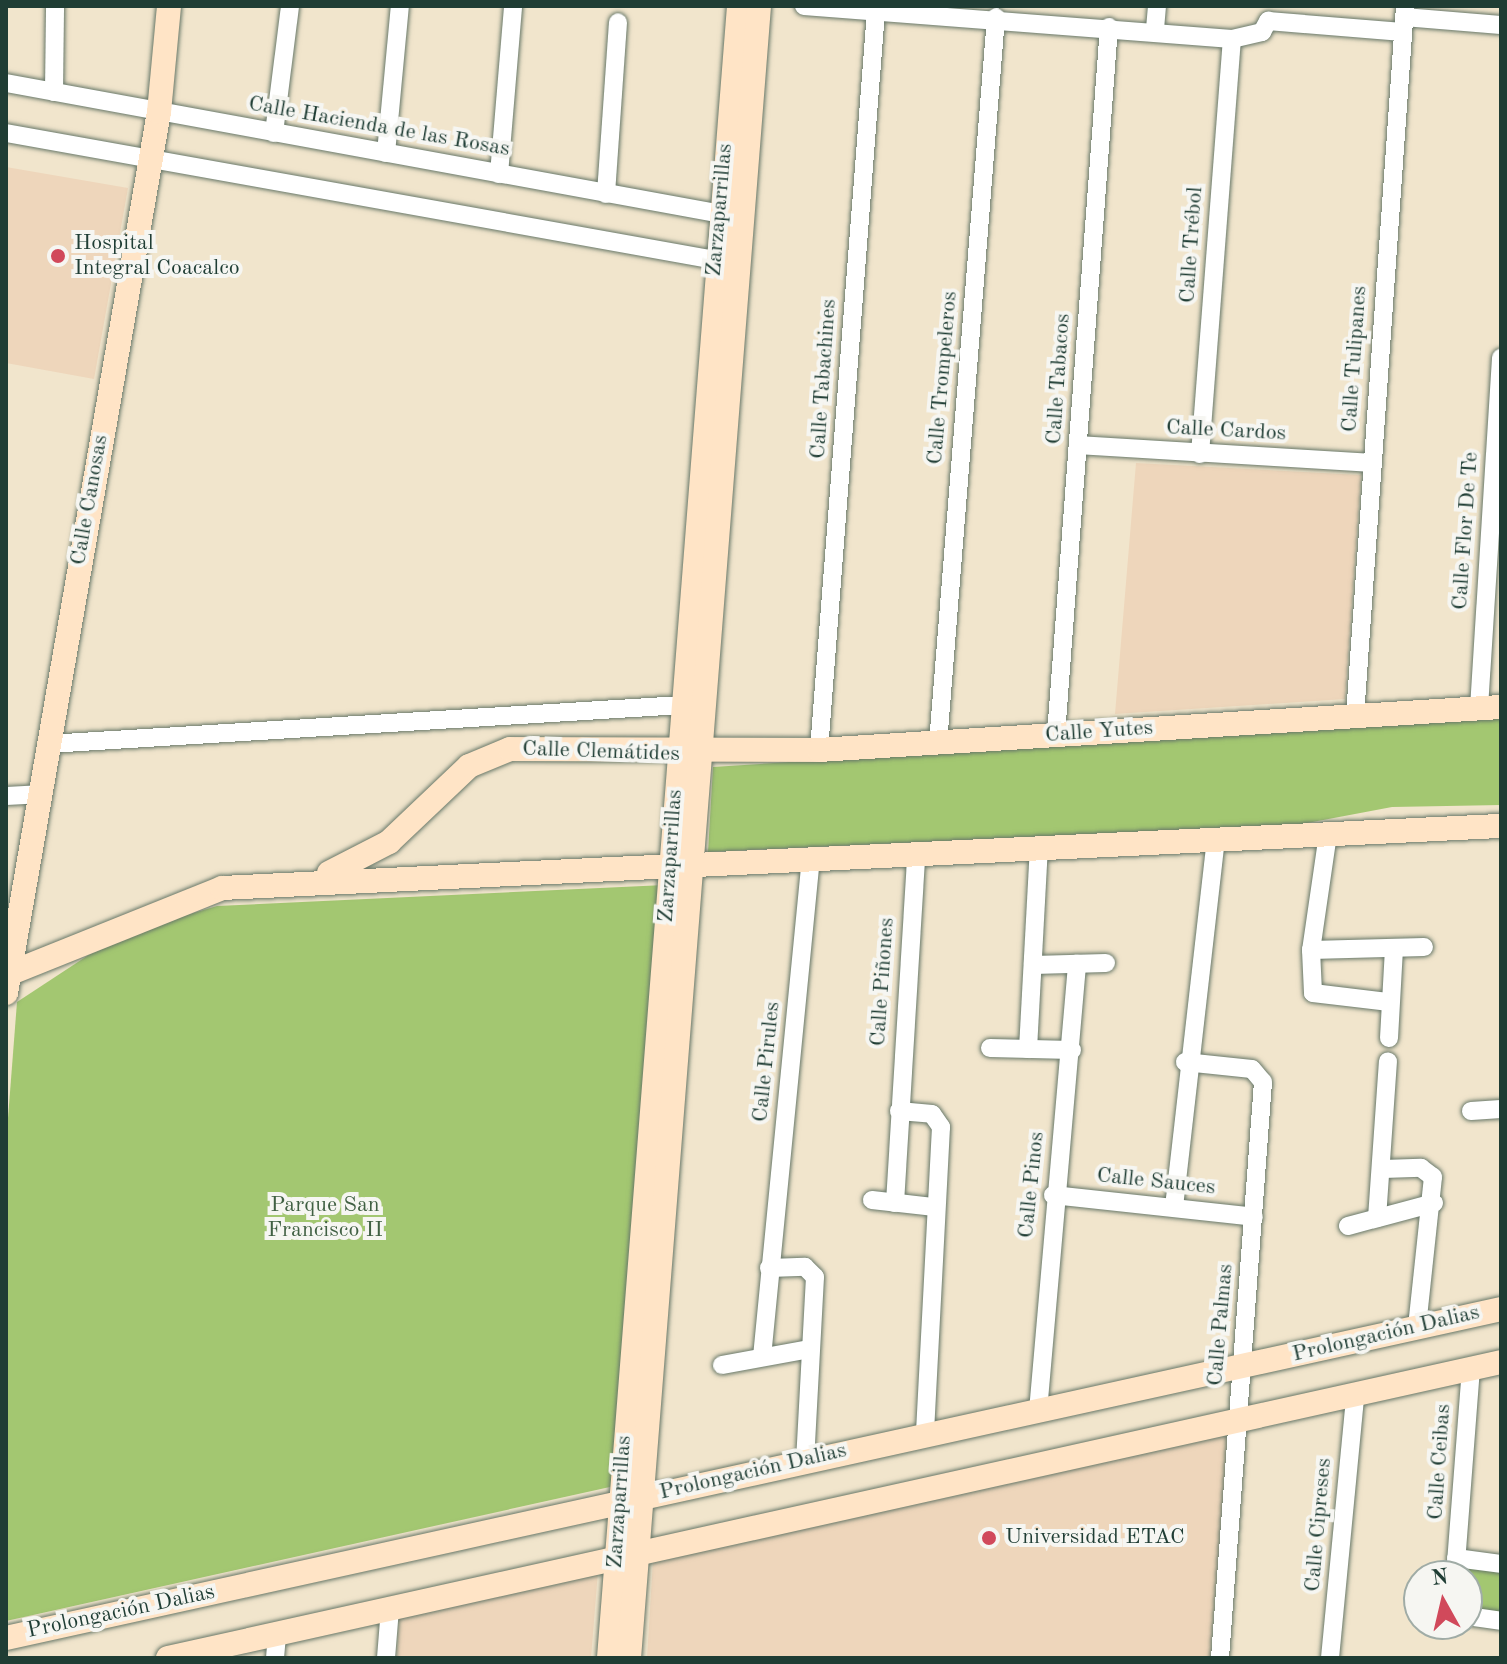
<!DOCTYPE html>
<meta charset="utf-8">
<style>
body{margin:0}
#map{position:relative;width:1507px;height:1664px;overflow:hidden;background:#f1e5cc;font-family:"Old Standard TT",serif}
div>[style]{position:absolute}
.built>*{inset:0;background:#eed6bb}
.green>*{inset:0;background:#a3c771}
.roads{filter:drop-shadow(0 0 2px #687869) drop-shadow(0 0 2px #687869)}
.street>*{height:18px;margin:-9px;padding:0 9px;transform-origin:9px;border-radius:9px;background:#fff}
.secondary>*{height:24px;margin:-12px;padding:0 12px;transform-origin:12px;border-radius:12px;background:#ffe4c6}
.dots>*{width:22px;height:22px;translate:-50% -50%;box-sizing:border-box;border:4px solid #f6f6f2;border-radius:50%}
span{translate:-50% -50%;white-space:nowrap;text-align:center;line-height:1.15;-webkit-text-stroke:8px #f6f6f2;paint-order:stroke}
.street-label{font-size:22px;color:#1f3d34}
.poi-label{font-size:22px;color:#1f3d34}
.left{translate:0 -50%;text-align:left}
.park-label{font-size:22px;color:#406043}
.frame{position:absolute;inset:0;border:8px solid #1f3d34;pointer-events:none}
.north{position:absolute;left:1403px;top:1560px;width:80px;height:80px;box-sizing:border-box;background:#f6f6f2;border:2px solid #a0aca6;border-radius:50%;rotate:352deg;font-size:22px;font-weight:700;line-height:32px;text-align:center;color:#1f3d34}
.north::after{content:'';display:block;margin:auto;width:28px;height:36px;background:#d1495b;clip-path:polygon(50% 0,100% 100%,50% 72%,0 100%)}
</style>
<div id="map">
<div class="built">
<i style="clip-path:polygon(6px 167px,128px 188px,94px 379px,6px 363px)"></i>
<i style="clip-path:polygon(1136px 463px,1361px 475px,1345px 699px,1115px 714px)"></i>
<i style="clip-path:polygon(1228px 1433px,1210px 1658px,647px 1658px,653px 1561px)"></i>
<i style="clip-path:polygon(598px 1571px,591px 1658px,397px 1658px,399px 1617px)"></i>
</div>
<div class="green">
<i style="clip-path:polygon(1501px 716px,1501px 805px,1392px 807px,1302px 824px,708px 852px,713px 767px)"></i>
<i style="clip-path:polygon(665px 885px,628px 1483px,6px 1621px,6px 1144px,17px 1002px,119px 935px,217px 906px)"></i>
<i style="clip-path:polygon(1458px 1563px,1501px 1570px,1501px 1617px,1467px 1611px,1467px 1576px,1457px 1576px)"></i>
</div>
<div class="roads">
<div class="street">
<i style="left:804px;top:6px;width:429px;rotate:4.4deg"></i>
<i style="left:1232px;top:39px;width:31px;rotate:-13deg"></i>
<i style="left:1262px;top:32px;width:13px;rotate:-61deg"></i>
<i style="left:1268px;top:21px;width:135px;rotate:4.7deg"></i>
<i style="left:1404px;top:17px;width:97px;rotate:4.7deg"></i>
<i style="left:1155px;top:29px;width:23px;rotate:-85deg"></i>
<i style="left:6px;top:83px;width:738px;rotate:10.38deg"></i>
<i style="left:54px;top:92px;width:86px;rotate:-89.3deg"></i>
<i style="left:6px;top:133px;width:738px;rotate:10.15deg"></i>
<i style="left:274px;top:133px;width:128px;rotate:-82.8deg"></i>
<i style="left:386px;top:153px;width:148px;rotate:-84.6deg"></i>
<i style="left:499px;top:174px;width:169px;rotate:-85.2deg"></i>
<i style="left:606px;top:194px;width:172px;rotate:-86deg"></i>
<i style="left:1078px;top:445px;width:295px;rotate:3.5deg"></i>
<i style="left:1200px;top:454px;width:416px;rotate:-85.6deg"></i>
<i style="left:1479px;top:708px;width:351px;rotate:-86.4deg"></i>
<i style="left:1355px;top:716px;width:712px;rotate:-85.97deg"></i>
<i style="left:1056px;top:735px;width:710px;rotate:-85.72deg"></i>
<i style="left:938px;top:743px;width:728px;rotate:-85.43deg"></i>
<i style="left:48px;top:744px;width:635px;rotate:-3.52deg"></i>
<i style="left:819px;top:750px;width:741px;rotate:-85.59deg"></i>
<i style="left:6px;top:796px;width:33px;rotate:-3deg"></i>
<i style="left:1328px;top:834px;width:117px;rotate:98.3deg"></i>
<i style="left:1311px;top:950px;width:43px;rotate:87.3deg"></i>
<i style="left:1313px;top:993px;width:77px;rotate:6.8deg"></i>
<i style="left:1311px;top:950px;width:113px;rotate:-1.5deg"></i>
<i style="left:1033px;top:965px;width:73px;rotate:-1.6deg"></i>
<i style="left:1389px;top:1038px;width:90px;rotate:-86.8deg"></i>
<i style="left:990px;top:1048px;width:82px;rotate:1.4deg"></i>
<i style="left:1028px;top:1049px;width:201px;rotate:-86.9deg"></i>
<i style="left:1185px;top:1062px;width:67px;rotate:6deg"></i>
<i style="left:1252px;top:1069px;width:17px;rotate:50deg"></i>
<i style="left:1263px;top:1082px;width:578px;rotate:94.27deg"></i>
<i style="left:899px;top:1111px;width:33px;rotate:5deg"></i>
<i style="left:932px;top:1114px;width:16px;rotate:55deg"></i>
<i style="left:941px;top:1127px;width:308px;rotate:93deg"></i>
<i style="left:1471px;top:1111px;width:30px;rotate:-4deg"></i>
<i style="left:1383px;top:1169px;width:38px;rotate:-2deg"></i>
<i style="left:1421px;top:1168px;width:15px;rotate:37deg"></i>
<i style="left:1433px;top:1177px;width:150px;rotate:96.1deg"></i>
<i style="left:1053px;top:1195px;width:202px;rotate:6.2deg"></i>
<i style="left:872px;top:1200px;width:61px;rotate:6.5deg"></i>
<i style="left:895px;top:1203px;width:347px;rotate:-86.5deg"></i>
<i style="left:1174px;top:1207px;width:368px;rotate:-83.5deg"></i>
<i style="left:1377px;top:1218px;width:157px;rotate:-86deg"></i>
<i style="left:1348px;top:1226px;width:89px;rotate:-15deg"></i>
<i style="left:769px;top:1268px;width:36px;rotate:-2deg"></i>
<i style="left:805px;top:1267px;width:14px;rotate:45deg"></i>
<i style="left:815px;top:1277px;width:183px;rotate:93.1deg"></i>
<i style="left:762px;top:1357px;width:498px;rotate:-84.4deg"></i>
<i style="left:722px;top:1365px;width:89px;rotate:-10.3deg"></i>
<i style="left:1038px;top:1411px;width:449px;rotate:-85deg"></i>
<i style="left:1456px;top:1558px;width:45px;rotate:7.6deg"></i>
<i style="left:1455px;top:1576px;width:207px;rotate:-85.6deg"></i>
<i style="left:1467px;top:1616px;width:34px;rotate:8deg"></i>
<i style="left:275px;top:1658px;width:25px;rotate:-85deg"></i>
<i style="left:386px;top:1658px;width:50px;rotate:-85.4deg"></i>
<i style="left:1330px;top:1658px;width:262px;rotate:-84.5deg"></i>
</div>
<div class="secondary">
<i style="left:329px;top:873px;width:68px;rotate:-27.3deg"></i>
<i style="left:389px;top:842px;width:110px;rotate:-43.5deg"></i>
<i style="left:469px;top:766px;width:44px;rotate:-22.5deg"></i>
<i style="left:510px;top:749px;width:309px;rotate:0.2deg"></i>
<i style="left:819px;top:750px;width:683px;rotate:-3.61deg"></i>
<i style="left:6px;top:975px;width:233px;rotate:-21.9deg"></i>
<i style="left:222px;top:888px;width:1281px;rotate:-2.78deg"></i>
<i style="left:6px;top:993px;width:894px;rotate:-80.15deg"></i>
<i style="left:159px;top:112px;width:106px;rotate:-84.6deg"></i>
<i style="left:6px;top:1638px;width:1531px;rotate:-12.41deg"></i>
<i style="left:168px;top:1658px;width:1365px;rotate:-12.52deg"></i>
<i style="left:609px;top:1658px;width:1657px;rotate:-85.5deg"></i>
<i style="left:629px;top:1658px;width:1657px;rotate:-85.5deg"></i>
</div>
</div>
<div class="dots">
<i style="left:58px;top:256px;background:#d1495b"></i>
<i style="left:989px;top:1538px;background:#d1495b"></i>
</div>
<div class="street-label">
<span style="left:379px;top:127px;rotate:10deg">Calle Hacienda de las Rosas</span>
<span style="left:720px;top:210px;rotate:-85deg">Zarzaparrillas</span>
<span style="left:1192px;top:245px;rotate:-86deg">Calle Trébol</span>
<span style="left:1355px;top:359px;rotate:-86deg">Calle Tulipanes</span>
<span style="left:943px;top:378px;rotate:-85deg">Calle Trompeleros</span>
<span style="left:824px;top:379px;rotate:-86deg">Calle Tabachines</span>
<span style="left:1059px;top:379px;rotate:-86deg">Calle Tabacos</span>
<span style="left:1226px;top:431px;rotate:3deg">Calle Cardos</span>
<span style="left:90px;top:500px;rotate:-80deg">Calle Canosas</span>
<span style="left:1466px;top:531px;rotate:-86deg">Calle Flor De Te</span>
<span style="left:1099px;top:732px;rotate:-4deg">Calle Yutes</span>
<span style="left:601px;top:752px;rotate:2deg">Calle Clemátides</span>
<span style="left:671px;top:856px;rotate:-86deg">Zarzaparrillas</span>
<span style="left:883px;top:982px;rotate:-86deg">Calle Piñones</span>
<span style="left:767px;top:1062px;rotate:-84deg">Calle Pirules</span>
<span style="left:1156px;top:1182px;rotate:6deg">Calle Sauces</span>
<span style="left:1032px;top:1185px;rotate:-84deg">Calle Pinos</span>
<span style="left:1221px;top:1325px;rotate:-85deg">Calle Palmas</span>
<span style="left:1386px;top:1334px;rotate:-13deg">Prolongación Dalias</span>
<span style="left:1440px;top:1462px;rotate:-86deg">Calle Ceibas</span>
<span style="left:753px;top:1472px;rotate:-13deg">Prolongación Dalias</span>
<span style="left:620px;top:1502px;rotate:-86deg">Zarzaparrillas</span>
<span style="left:1319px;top:1525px;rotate:-85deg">Calle Cipreses</span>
<span style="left:121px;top:1612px;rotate:-12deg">Prolongación Dalias</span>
</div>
<div class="poi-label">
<span class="left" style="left:74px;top:256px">Hospital<br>Integral Coacalco</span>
<span class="left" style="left:1005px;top:1538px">Universidad ETAC</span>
</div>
<div class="park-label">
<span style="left:325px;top:1218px">Parque San<br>Francisco II</span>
</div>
<div class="frame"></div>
<div class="north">N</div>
</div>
